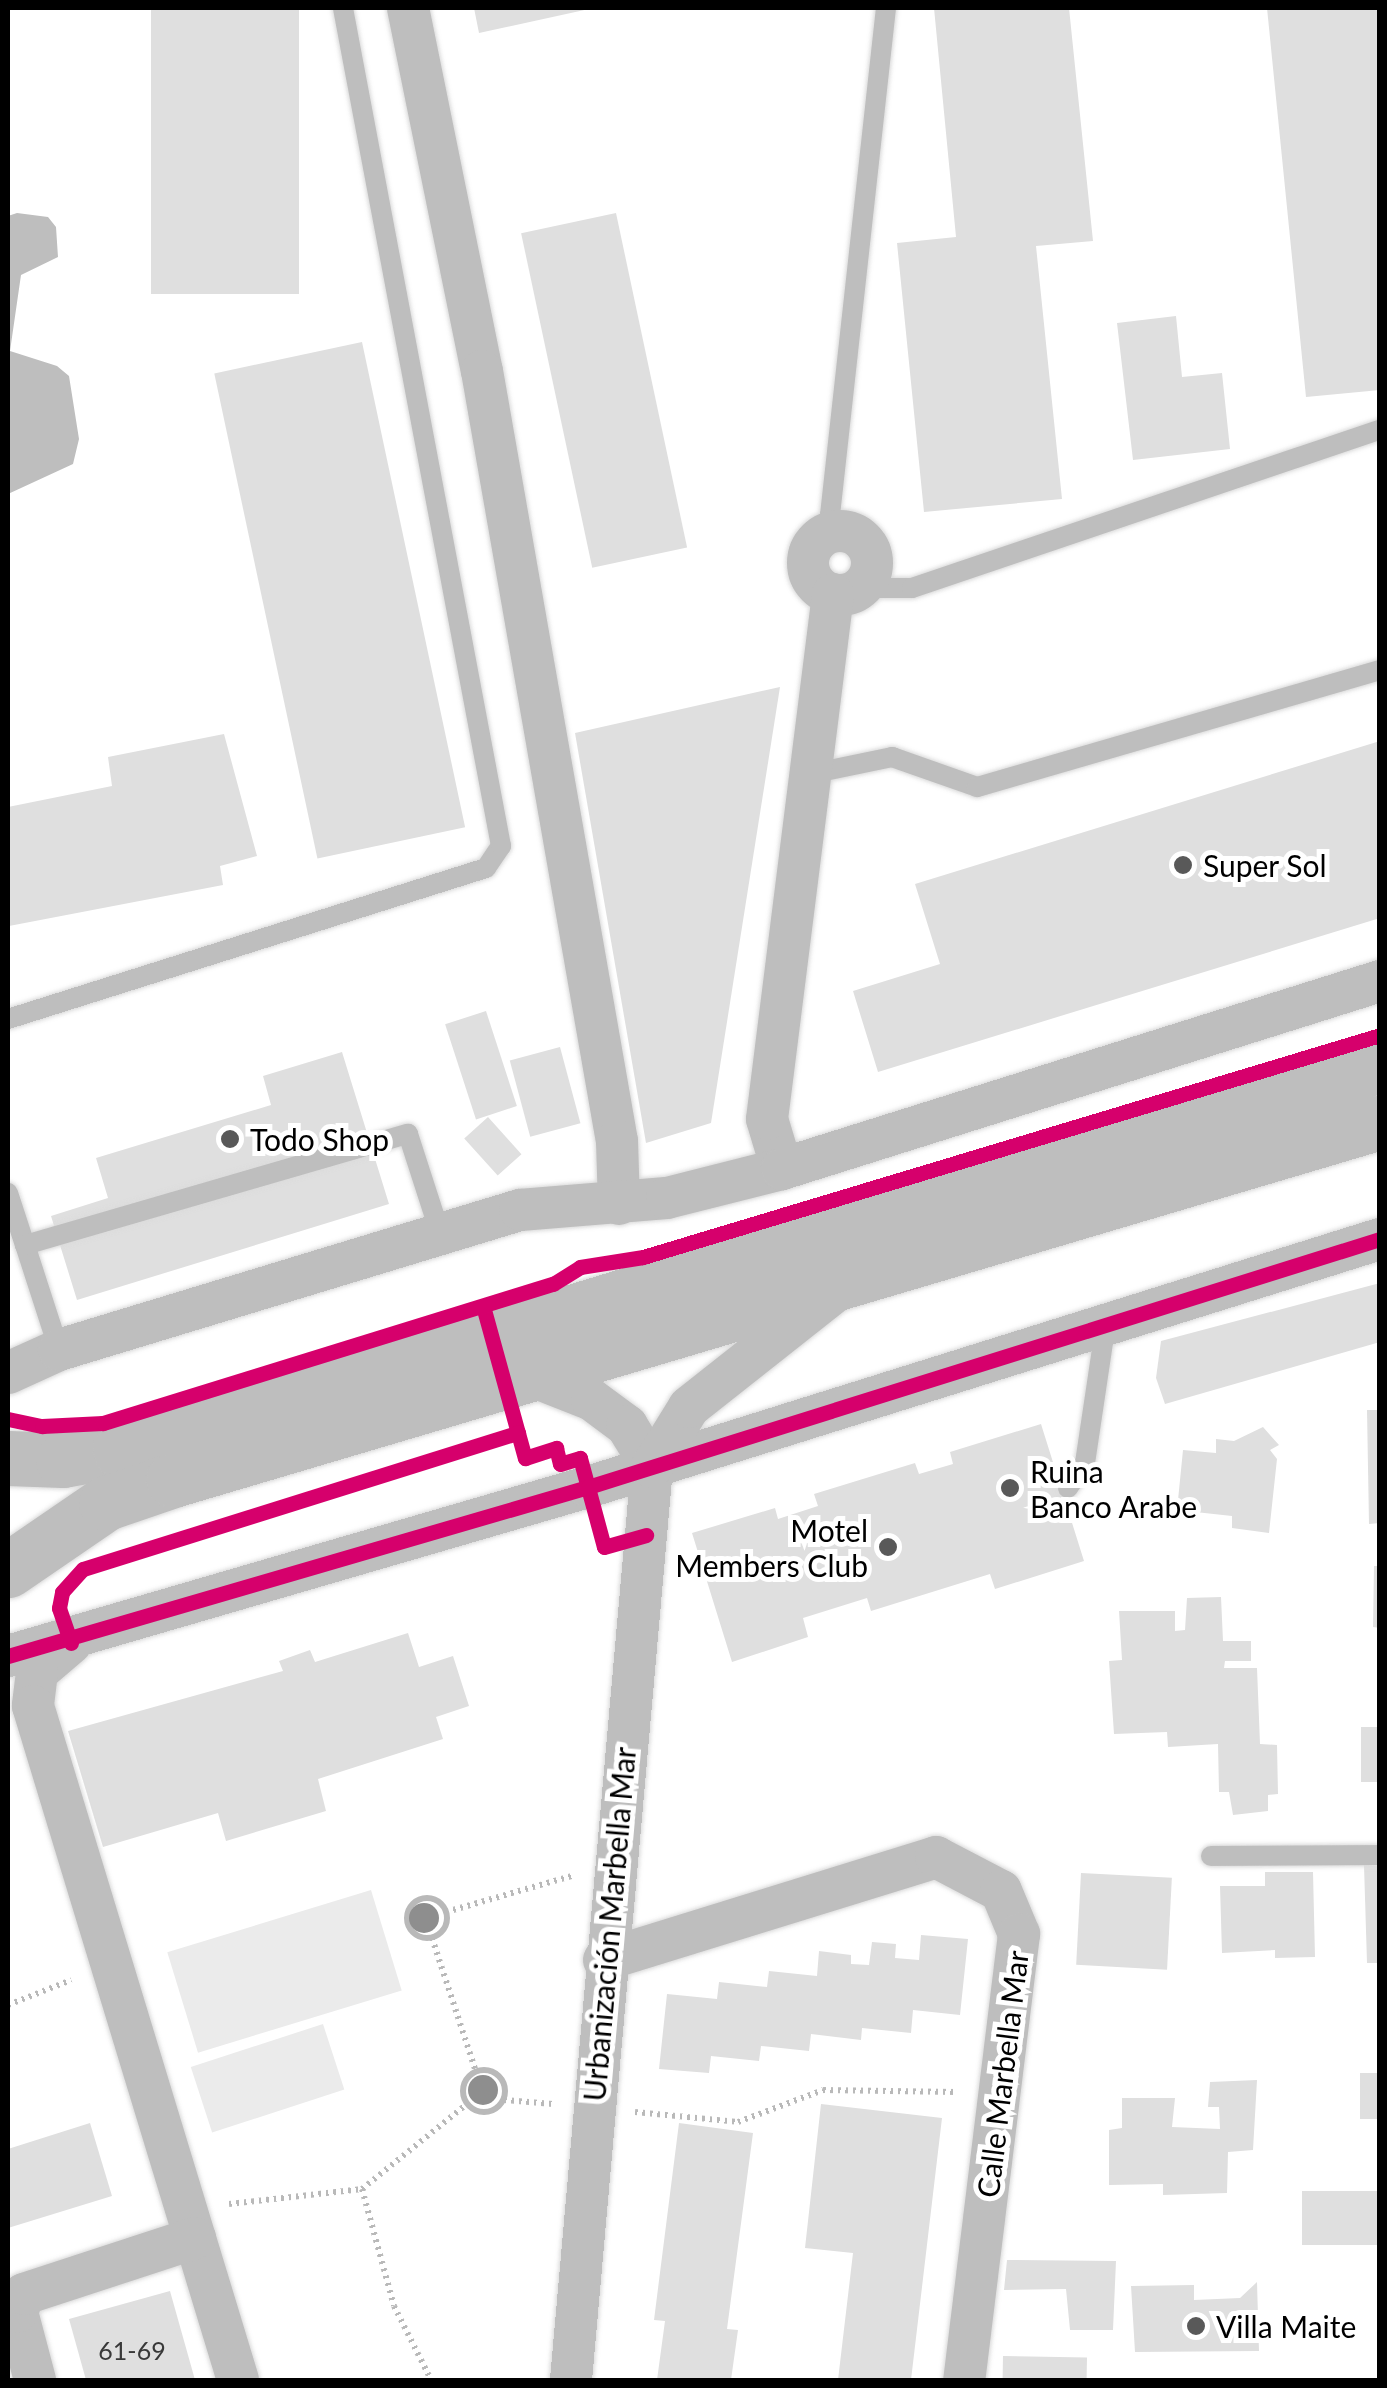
<!DOCTYPE html>
<meta charset="utf-8">
<style>
body{margin:0}
#map{position:relative;width:1387px;height:2388px;overflow:hidden;background:#fff;font-family:Lato,sans-serif}
div>[style]{position:absolute}
.green>*{inset:0;background:#ebebeb;transform-origin:0 0}
.water>*{inset:0;background:#bebebe}
.building>*{inset:0;background:#dfdfdf;transform-origin:0 0}
.path>*{height:6px;margin-top:-3px;transform-origin:0;background:repeating-linear-gradient(90deg,#b9b9b9 0 2.5px,transparent 0 7.5px)}
.path>.ring{margin:-3px;padding:0;box-sizing:content-box;background:none;border:6px solid #b9b9b9;border-radius:50%}
.roads{filter:drop-shadow(0 0 2px #dbdbdb) drop-shadow(0 0 2px #dbdbdb)}
.service>*{height:20px;margin:-10px;padding:0 10px;transform-origin:10px;border-radius:10px;background:#bebebe}
.minor>*{height:42px;margin:-21px;padding:0 21px;transform-origin:21px;border-radius:21px;background:#bebebe}
.minor>.ring{margin:-21px;padding:0;box-sizing:content-box;background:none;border:42px solid #bebebe;border-radius:50%}
.primary>*{height:55px;margin:-27.5px;padding:0 27.5px;transform-origin:27.5px;border-radius:27.5px;background:#bebebe}
.cycleway>*{height:15px;margin:-7.5px;padding:0 7.5px;transform-origin:7.5px;border-radius:7.5px;background:#d6006c}
.trees>*{width:30px;height:30px;margin:-15px;border-radius:50%;background:#8e8e8e}
.dots>*{width:28px;height:28px;translate:-50% -50%;box-sizing:border-box;border:5px solid #fff;border-radius:50%}
span{translate:-50% -50%;white-space:nowrap;text-align:center;line-height:1.15;-webkit-text-stroke:10px #fff;paint-order:stroke}
.number-label{font-size:25px;color:#383838}
.number-label span{-webkit-text-stroke-width:0}
.poi-label{font-size:30px;color:#000}
.left{translate:0 -50%;text-align:left}
.right{translate:-100% -50%;text-align:right}
.street-label{font-size:30px;color:#000}
.frame{position:absolute;inset:0;border:10px solid #000;pointer-events:none}
</style>
<div id="map">
<div class="green">
<i style="left:371px;top:1890px;width:105px;height:213px;rotate:73deg"></i>
<i style="left:323px;top:2024px;width:69px;height:139px;rotate:72deg"></i>
</div>
<div class="water">
<i style="clip-path:polygon(17px 213px,48px 217px,56px 227px,58px 257px,21px 275px,10px 351px,57px 366px,69px 376px,79px 439px,73px 464px,8px 494px,8px 216px)"></i>
</div>
<div class="building">
<i style="left:151px;top:8px;width:148px;height:286px"></i>
<i style="clip-path:polygon(474px 8px,589px 8px,589px 9px,479px 33px)"></i>
<i style="clip-path:polygon(934px 8px,1069px 8px,1093px 241px,1036px 246px,1062px 499px,924px 512px,897px 243px,956px 237px)"></i>
<i style="clip-path:polygon(1267px 8px,1380px 8px,1380px 390px,1306px 397px)"></i>
<i style="left:616px;top:213px;width:342px;height:97px;rotate:78deg"></i>
<i style="clip-path:polygon(1176px 316px,1182px 377px,1222px 373px,1230px 449px,1133px 460px,1117px 323px)"></i>
<i style="left:362px;top:342px;width:496px;height:151px;rotate:78deg"></i>
<i style="clip-path:polygon(780px 687px,711px 1123px,646px 1143px,575px 733px)"></i>
<i style="clip-path:polygon(224px 734px,257px 856px,220px 866px,223px 885px,9px 926px,8px 807px,112px 786px,108px 757px)"></i>
<i style="clip-path:polygon(1380px 741px,1380px 918px,878px 1072px,853px 991px,940px 964px,915px 884px)"></i>
<i style="left:486px;top:1011px;width:100px;height:43px;rotate:72deg"></i>
<i style="left:560px;top:1047px;width:79px;height:52px;rotate:75deg"></i>
<i style="clip-path:polygon(342px 1052px,389px 1204px,77px 1300px,51px 1216px,108px 1198px,96px 1158px,271px 1105px,263px 1076px)"></i>
<i style="left:488px;top:1117px;width:50px;height:32px;rotate:48deg"></i>
<i style="clip-path:polygon(1380px 1283px,1380px 1342px,1165px 1404px,1156px 1378px,1161px 1341px)"></i>
<i style="clip-path:polygon(1367px 1410px,1380px 1410px,1380px 1523px,1369px 1524px)"></i>
<i style="clip-path:polygon(1041px 1424px,1084px 1561px,995px 1589px,990px 1574px,871px 1611px,867px 1598px,803px 1618px,808px 1637px,732px 1662px,692px 1533px,775px 1508px,778px 1519px,818px 1506px,814px 1494px,915px 1463px,919px 1474px,953px 1464px,950px 1452px)"></i>
<i style="clip-path:polygon(1263px 1427px,1279px 1445px,1270px 1450px,1277px 1459px,1269px 1533px,1232px 1528px,1232px 1516px,1177px 1510px,1183px 1450px,1216px 1453px,1216px 1439px,1234px 1441px)"></i>
<i style="clip-path:polygon(1374px 1566px,1380px 1566px,1380px 1628px,1373px 1627px)"></i>
<i style="clip-path:polygon(1221px 1597px,1223px 1641px,1251px 1641px,1251px 1661px,1225px 1661px,1224px 1668px,1257px 1668px,1260px 1744px,1277px 1745px,1278px 1794px,1268px 1795px,1268px 1811px,1233px 1815px,1229px 1792px,1219px 1792px,1218px 1744px,1168px 1747px,1167px 1732px,1114px 1734px,1109px 1661px,1122px 1660px,1119px 1611px,1175px 1611px,1175px 1631px,1185px 1630px,1187px 1598px)"></i>
<i style="clip-path:polygon(408px 1633px,419px 1667px,453px 1656px,469px 1706px,436px 1717px,443px 1739px,318px 1779px,326px 1811px,226px 1841px,218px 1813px,103px 1847px,68px 1731px,283px 1671px,279px 1661px,310px 1650px,315px 1662px)"></i>
<i style="left:1380px;top:1727px;width:55px;height:19px;rotate:90deg"></i>
<i style="clip-path:polygon(1364px 1865px,1380px 1866px,1380px 1963px,1367px 1963px)"></i>
<i style="clip-path:polygon(1265px 1872px,1313px 1872px,1315px 1957px,1275px 1958px,1275px 1950px,1222px 1953px,1220px 1886px,1265px 1886px)"></i>
<i style="left:1081px;top:1873px;width:91px;height:92px;rotate:3deg"></i>
<i style="clip-path:polygon(921px 1935px,968px 1939px,960px 2015px,913px 2010px,911px 2033px,862px 2028px,861px 2040px,811px 2034px,809px 2051px,761px 2046px,759px 2061px,711px 2056px,709px 2073px,659px 2069px,667px 1994px,717px 1999px,719px 1982px,767px 1987px,769px 1971px,817px 1976px,819px 1951px,851px 1955px,851px 1964px,869px 1965px,872px 1942px,896px 1944px,895px 1958px,919px 1960px)"></i>
<i style="left:1360px;top:2073px;width:20px;height:46px"></i>
<i style="clip-path:polygon(1257px 2080px,1253px 2150px,1228px 2152px,1227px 2193px,1163px 2195px,1163px 2184px,1109px 2185px,1109px 2130px,1122px 2128px,1122px 2098px,1175px 2098px,1172px 2127px,1220px 2129px,1219px 2107px,1208px 2107px,1210px 2082px)"></i>
<i style="clip-path:polygon(821px 2104px,942px 2118px,911px 2380px,838px 2380px,853px 2253px,805px 2248px)"></i>
<i style="clip-path:polygon(90px 2123px,112px 2196px,8px 2228px,8px 2149px)"></i>
<i style="clip-path:polygon(679px 2123px,753px 2133px,727px 2329px,738px 2330px,731px 2380px,657px 2380px,665px 2321px,654px 2320px)"></i>
<i style="left:1380px;top:2191px;width:54px;height:78px;rotate:90deg"></i>
<i style="clip-path:polygon(1007px 2260px,1116px 2261px,1113px 2330px,1070px 2330px,1066px 2289px,1004px 2290px)"></i>
<i style="clip-path:polygon(1257px 2282px,1259px 2351px,1135px 2352px,1131px 2286px,1194px 2285px,1194px 2300px,1240px 2298px)"></i>
<i style="clip-path:polygon(170px 2291px,195px 2380px,86px 2380px,69px 2319px)"></i>
<i style="left:1003px;top:2356px;width:84px;height:24px;rotate:1deg"></i>
</div>
<div class="path">
<i class="ring" style="left:407px;top:1898px;width:34px;height:34px"></i>
<i style="left:446px;top:1912px;width:134px;rotate:-16deg"></i>
<i style="left:432px;top:1938px;width:141px;rotate:71.8deg"></i>
<i style="left:8px;top:2005px;width:68px;rotate:-21.6deg"></i>
<i class="ring" style="left:463px;top:2070px;width:36px;height:36px"></i>
<i style="left:504px;top:2100px;width:49px;rotate:4.7deg"></i>
<i style="left:635px;top:2112px;width:103px;rotate:5.5deg"></i>
<i style="left:738px;top:2122px;width:91px;rotate:-20.6deg"></i>
<i style="left:823px;top:2090px;width:133px;rotate:0.9deg"></i>
<i style="left:362px;top:2189px;width:121px;rotate:74.7deg"></i>
<i style="left:394px;top:2306px;width:83px;rotate:63.4deg"></i>
<i style="left:229px;top:2204px;width:134px;rotate:-6.4deg"></i>
<i style="left:362px;top:2189px;width:135px;rotate:-39deg"></i>
</div>
<div class="roads">
<div class="service">
<i style="left:835px;top:531px;width:17px;rotate:-107deg"></i>
<i style="left:830px;top:515px;width:510px;rotate:-83.7deg"></i>
<i style="left:859px;top:588px;width:53px"></i>
<i style="left:912px;top:588px;width:494px;rotate:-18.7deg"></i>
<i style="left:815px;top:773px;width:79px;rotate:-11.7deg"></i>
<i style="left:892px;top:757px;width:90px;rotate:19.4deg"></i>
<i style="left:977px;top:787px;width:420px;rotate:-16.2deg"></i>
<i style="left:8px;top:1019px;width:501px;rotate:-17.53deg"></i>
<i style="left:486px;top:868px;width:27px;rotate:-56deg"></i>
<i style="left:501px;top:846px;width:853px;rotate:-100.68deg"></i>
<i style="left:8px;top:1193px;width:55px;rotate:71.9deg"></i>
<i style="left:59px;top:1350px;width:110px;rotate:-107.9deg"></i>
<i style="left:25px;top:1245px;width:399px;rotate:-16.2deg"></i>
<i style="left:408px;top:1134px;width:104px;rotate:72.1deg"></i>
<i style="left:1068px;top:1488px;width:30px;rotate:-56deg"></i>
<i style="left:1085px;top:1463px;width:143px;rotate:-81.5deg"></i>
<i style="left:1211px;top:1856px;width:169px;rotate:-0.3deg"></i>
</div>
<div class="minor">
<i style="left:408px;top:8px;width:370px;rotate:78.5deg"></i>
<i style="left:482px;top:371px;width:782px;rotate:80.06deg"></i>
<i style="left:617px;top:1141px;width:63px;rotate:88.2deg"></i>
<i class="ring" style="left:808px;top:531px;width:22px;height:22px"></i>
<i style="left:782px;top:1169px;width:52px;rotate:-106.7deg"></i>
<i style="left:767px;top:1119px;width:529px;rotate:-82.83deg"></i>
<i style="left:8px;top:1373px;width:56px;rotate:-24.3deg"></i>
<i style="left:59px;top:1350px;width:482px;rotate:-16.9deg"></i>
<i style="left:520px;top:1210px;width:147px;rotate:-4.7deg"></i>
<i style="left:667px;top:1198px;width:119px;rotate:-14.2deg"></i>
<i style="left:782px;top:1169px;width:627px;rotate:-17.45deg"></i>
<i style="left:534px;top:1377px;width:62px;rotate:21.6deg"></i>
<i style="left:592px;top:1400px;width:44px;rotate:36.6deg"></i>
<i style="left:627px;top:1426px;width:48px;rotate:58.6deg"></i>
<i style="left:71px;top:1643px;width:45px;rotate:139.5deg"></i>
<i style="left:37px;top:1672px;width:34px;rotate:97deg"></i>
<i style="left:33px;top:1706px;width:704px;rotate:73.08deg"></i>
<i style="left:8px;top:1656px;width:604px;rotate:-16.25deg"></i>
<i style="left:588px;top:1487px;width:830px;rotate:-17.39deg"></i>
<i style="left:604px;top:1960px;width:348px;rotate:-17.2deg"></i>
<i style="left:936px;top:1857px;width:73px;rotate:27.6deg"></i>
<i style="left:1001px;top:1891px;width:47px;rotate:67.3deg"></i>
<i style="left:1019px;top:1934px;width:449px;rotate:97deg"></i>
<i style="left:35px;top:2380px;width:70px;rotate:-104.8deg"></i>
<i style="left:17px;top:2312px;width:19px;rotate:-69deg"></i>
<i style="left:24px;top:2294px;width:180px;rotate:-18.1deg"></i>
<i style="left:571px;top:2380px;width:917px;rotate:-84.93deg"></i>
<i style="left:652px;top:1467px;width:70px;rotate:-58.3deg"></i>
<i style="left:689px;top:1407px;width:187px;rotate:-38.3deg"></i>
</div>
<div class="primary">
<i style="left:8px;top:1458px;width:55px;rotate:2.1deg"></i>
<i style="left:63px;top:1460px;width:58px;rotate:-10deg"></i>
<i style="left:120px;top:1450px;width:1318px;rotate:-16.99deg"></i>
<i style="left:8px;top:1570px;width:119px;rotate:-34.4deg"></i>
<i style="left:106px;top:1503px;width:71px;rotate:-18.9deg"></i>
<i style="left:173px;top:1480px;width:1259px;rotate:-16.52deg"></i>
</div>
</div>
<div class="cycleway">
<i style="left:483px;top:1306px;width:158px;rotate:74.6deg"></i>
<i style="left:525px;top:1458px;width:33px;rotate:-18deg"></i>
<i style="left:556px;top:1448px;width:16px;rotate:76deg"></i>
<i style="left:560px;top:1464px;width:21px;rotate:-17deg"></i>
<i style="left:580px;top:1458px;width:92px;rotate:74.9deg"></i>
<i style="left:604px;top:1547px;width:44px;rotate:-15.9deg"></i>
<i style="left:8px;top:1419px;width:35px;rotate:12deg"></i>
<i style="left:42px;top:1426px;width:61px;rotate:-2.8deg"></i>
<i style="left:103px;top:1423px;width:471px;rotate:-17.2deg"></i>
<i style="left:553px;top:1284px;width:32px;rotate:-32deg"></i>
<i style="left:580px;top:1267px;width:64px;rotate:-9deg"></i>
<i style="left:643px;top:1257px;width:770px;rotate:-16.76deg"></i>
<i style="left:71px;top:1643px;width:37px;rotate:-109deg"></i>
<i style="left:59px;top:1608px;width:16px;rotate:-79deg"></i>
<i style="left:62px;top:1592px;width:31px;rotate:-48deg"></i>
<i style="left:83px;top:1569px;width:456px;rotate:-17.4deg"></i>
<i style="left:8px;top:1656px;width:604px;rotate:-16.25deg"></i>
<i style="left:588px;top:1487px;width:830px;rotate:-17.39deg"></i>
</div>
<div class="trees">
<i style="left:424px;top:1918px"></i>
<i style="left:483px;top:2090px"></i>
</div>
<div class="dots">
<i style="left:1183px;top:865px;background:#595959"></i>
<i style="left:230px;top:1139px;background:#595959"></i>
<i style="left:1010px;top:1488px;background:#595959"></i>
<i style="left:888px;top:1547px;background:#595959"></i>
<i style="left:1196px;top:2326px;background:#595959"></i>
</div>
<div class="number-label">
<span style="left:132px;top:2350px">61-69</span>
</div>
<div class="poi-label">
<span class="left" style="left:1203px;top:865px">Super Sol</span>
<span class="left" style="left:250px;top:1139px">Todo Shop</span>
<span class="left" style="left:1030px;top:1488px">Ruina<br>Banco Arabe</span>
<span class="right" style="left:868px;top:1547px">Motel<br>Members Club</span>
<span class="left" style="left:1216px;top:2326px">Villa Maite</span>
</div>
<div class="street-label">
<span style="left:609px;top:1924px;rotate:-85deg">Urbanización Marbella Mar</span>
<span style="left:1002px;top:2074px;rotate:-83deg">Calle Marbella Mar</span>
</div>
<div class="frame"></div>
</div>
